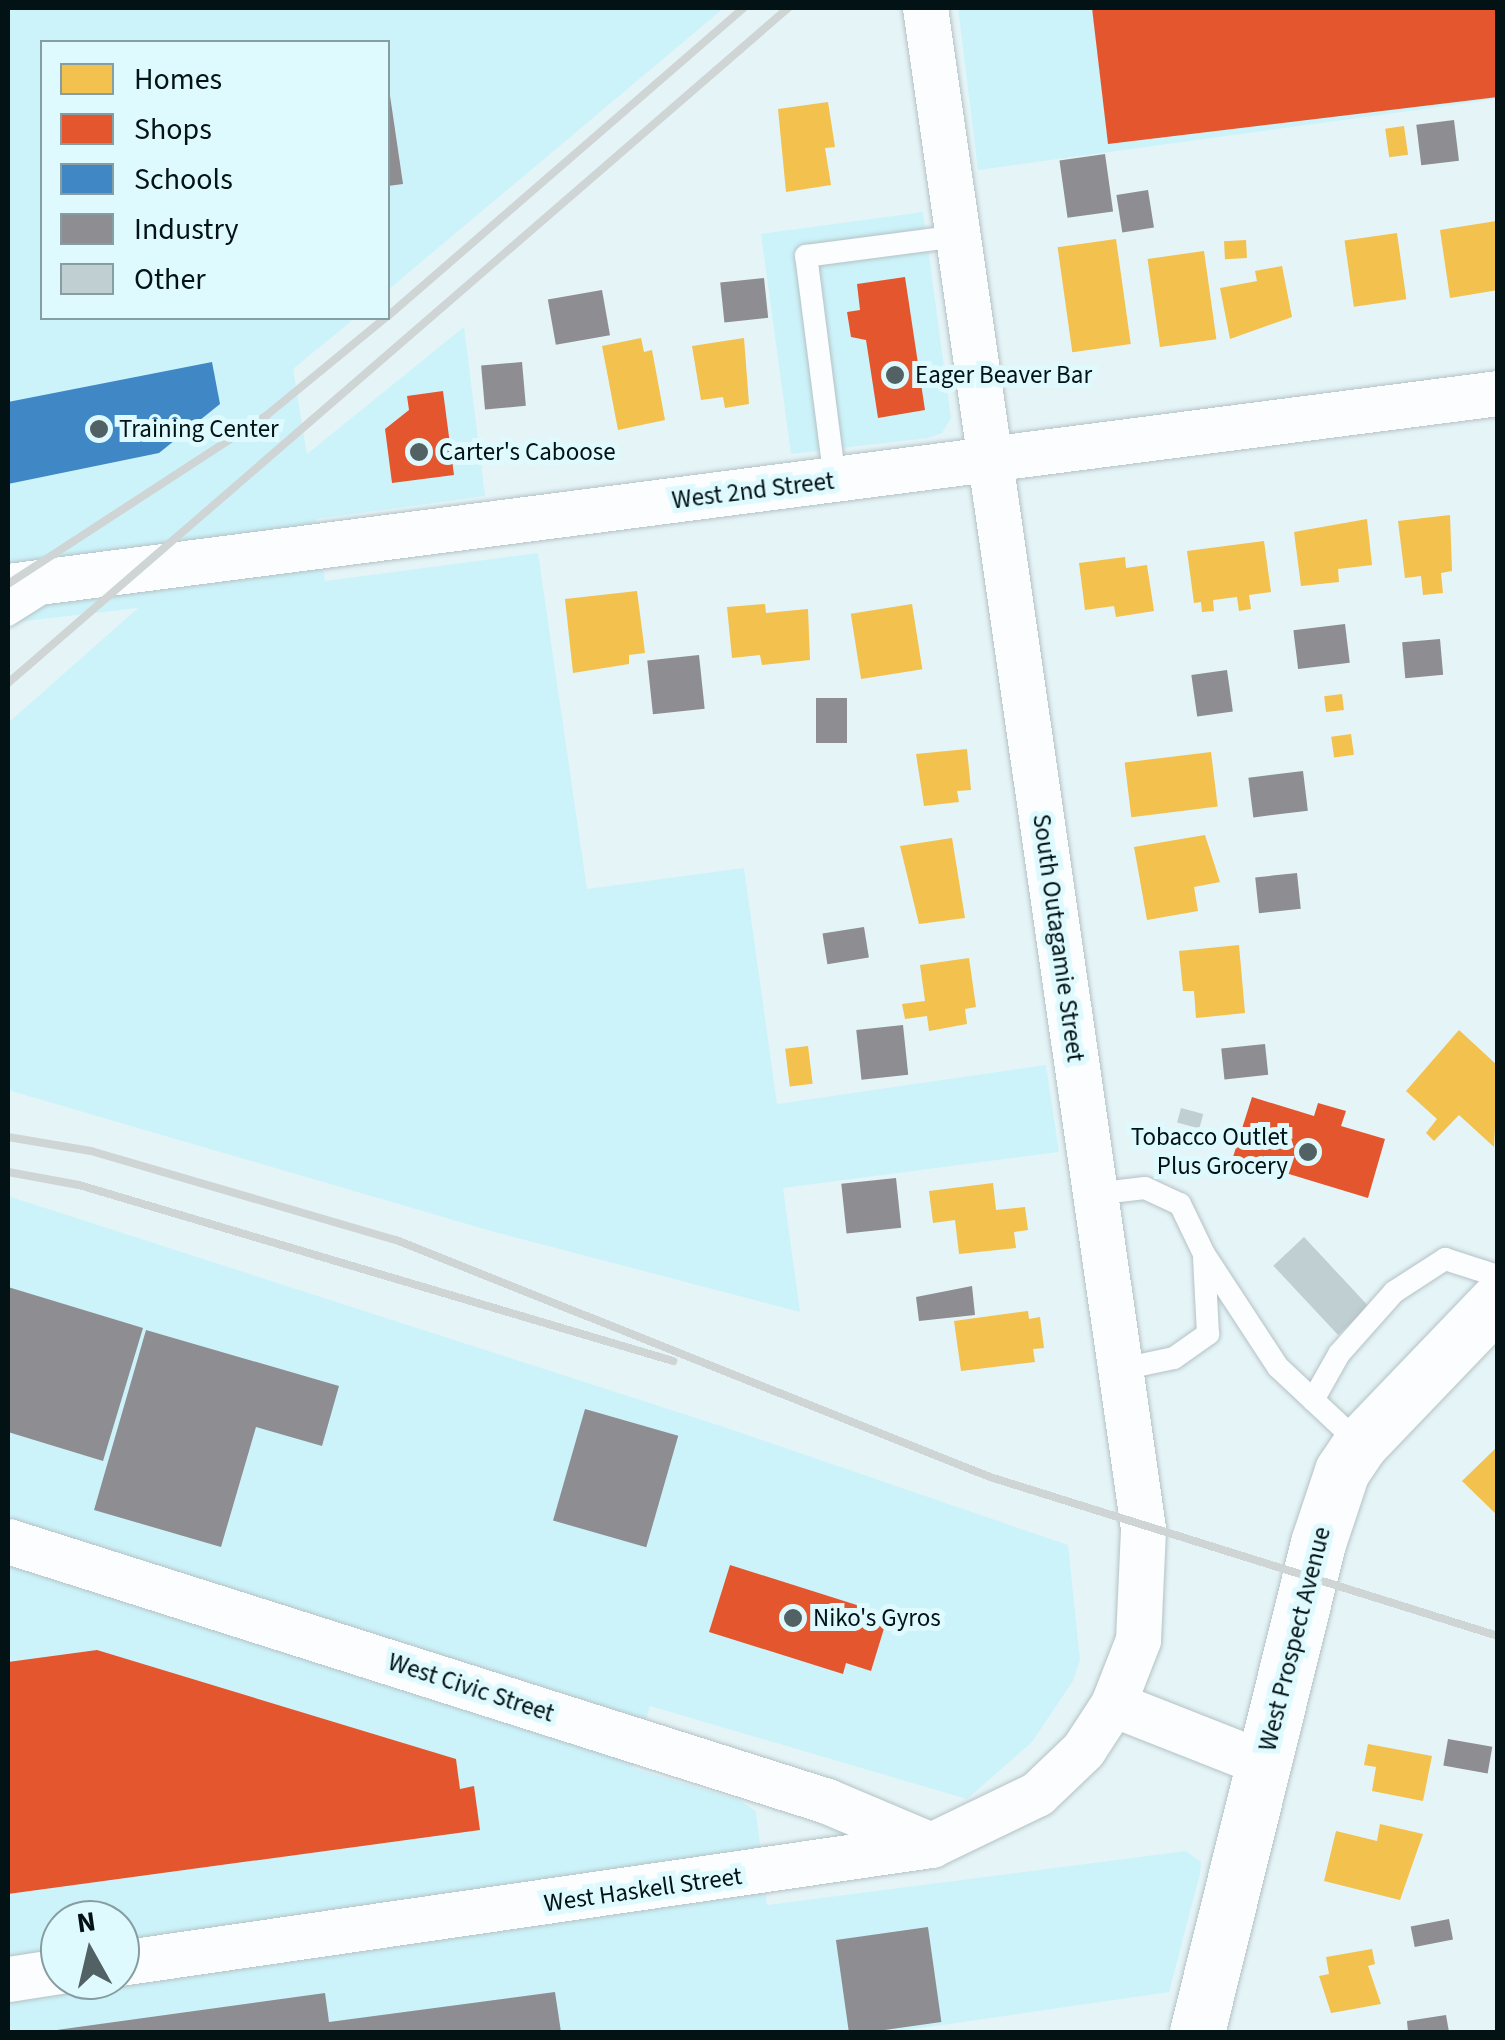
<!DOCTYPE html>
<style>
body{margin:0}
#map{position:relative;width:1505px;height:2040px;overflow:hidden;background:#e5f4f7;font-family:"Source Sans 3",sans-serif}
div>[style]{position:absolute}
.built>*{inset:0;background:#cdf3fa}
.homes>*{inset:0;background:#f2c14e;transform-origin:0 0}
.shops>*{inset:0;background:#e4572e}
.schools>*{inset:0;background:#3f88c5}
.industry>*{inset:0;background:#8d8d92;transform-origin:0 0}
.building>*{inset:0;background:#bfcfd2;transform-origin:0 0}
.roads{filter:drop-shadow(0 0 2px #b4c2c5) drop-shadow(0 0 2px #b4c2c5)}
.service>*{height:22px;margin:-11px;padding:0 11px;transform-origin:11px;border-radius:11px;background:#fbfdfe}
.minor>*{height:45px;margin:-22.5px;padding:0 22.5px;transform-origin:22.5px;border-radius:22.5px;background:#fbfdfe}
.secondary>*{height:55px;margin:-27.5px;padding:0 27.5px;transform-origin:27.5px;border-radius:27.5px;background:#fbfdfe}
.rail>*{height:8px;margin:-4px;padding:0 4px;transform-origin:4px;border-radius:4px;background:#cfd4d5}
.dots>*{width:28px;height:28px;translate:-50% -50%;box-sizing:border-box;border:5px solid #defafe;border-radius:50%}
span{translate:-50% -50%;white-space:nowrap;text-align:center;line-height:1.15;-webkit-text-stroke:10px #defafe;paint-order:stroke}
.poi-label{font-size:25px;color:#021215}
.left{translate:0 -50%;text-align:left}
.right{translate:-100% -50%;text-align:right}
.street-label{font-size:25px;color:#021215}
.frame{position:absolute;inset:0;border:10px solid #021215;pointer-events:none}
.legend{position:absolute;left:40px;top:40px;width:350px;height:280px;box-sizing:border-box;background:#defafe;border:2px solid #869da1;margin:0;padding:12px 18px;list-style:none;font-size:30px;color:#021215}
.legend li{display:flex;align-items:center;gap:20px;height:50px}
.legend b{width:50px;border:2px solid #869da1}
.north{position:absolute;left:40px;top:1900px;width:100px;height:100px;box-sizing:border-box;background:#defafe;border:2px solid #869da1;border-radius:50%;rotate:352deg;font-size:28px;font-weight:700;line-height:40px;text-align:center;color:#021215}
.north::after{content:'';display:block;margin:auto;width:35px;height:45px;background:#516164;clip-path:polygon(50% 0,100% 100%,50% 72%,0 100%)}
</style>
<div id="map">
<div class="built">
<i style="clip-path:polygon(8px 8px,724px 8px,388px 290px,388px 42px,42px 42px,42px 318px,355px 318px,293px 369px,307px 454px,464px 327px,485px 496px,316px 519px,325px 581px,538px 553px,587px 889px,744px 868px,777px 1104px,1046px 1065px,1059px 1152px,783px 1188px,800px 1312px,491px 1231px,8px 1090px,8px 723px,138px 608px,8px 623px)"></i>
<i style="clip-path:polygon(958px 8px,1497px 8px,1497px 99px,978px 170px)"></i>
<i style="clip-path:polygon(923px 212px,951px 418px,942px 433px,928px 438px,791px 454px,761px 234px)"></i>
<i style="clip-path:polygon(evenodd,8px 1196px,730px 1429px,1068px 1545px,1080px 1660px,1073px 1681px,1032px 1742px,967px 1799px,650px 1706px,632px 1768px,739px 1800px,756px 1811px,767px 1905px,1186px 1851px,1201px 1862px,1200px 1874px,1169px 1992px,894px 2032px,8px 2032px,8px 1196px,60px 1920px,120px 1920px,120px 1980px,60px 1980px,60px 1920px)"></i>
</div>
<div class="homes">
<i style="clip-path:polygon(828px 102px,835px 147px,825px 148px,831px 185px,786px 192px,778px 109px)"></i>
<i style="left:1404px;top:126px;width:29px;height:19px;rotate:82deg"></i>
<i style="clip-path:polygon(1496px 221px,1498px 290px,1450px 298px,1440px 230px)"></i>
<i style="left:1397px;top:233px;width:67px;height:53px;rotate:82deg"></i>
<i style="left:1116px;top:239px;width:106px;height:59px;rotate:82deg"></i>
<i style="left:1246px;top:240px;width:18px;height:22px;rotate:87deg"></i>
<i style="left:1204px;top:251px;width:89px;height:57px;rotate:82deg"></i>
<i style="clip-path:polygon(1282px 266px,1292px 317px,1230px 339px,1220px 288px,1257px 281px,1255px 271px)"></i>
<i style="clip-path:polygon(641px 338px,644px 352px,652px 350px,665px 420px,618px 430px,602px 346px)"></i>
<i style="clip-path:polygon(744px 338px,749px 404px,725px 408px,723px 397px,701px 400px,692px 346px)"></i>
<i style="clip-path:polygon(1450px 515px,1452px 571px,1441px 573px,1443px 593px,1423px 595px,1421px 576px,1405px 578px,1398px 521px)"></i>
<i style="clip-path:polygon(1367px 519px,1372px 565px,1338px 569px,1339px 582px,1301px 586px,1294px 532px)"></i>
<i style="clip-path:polygon(1264px 541px,1271px 592px,1249px 595px,1251px 609px,1239px 611px,1237px 597px,1213px 600px,1214px 611px,1202px 612px,1201px 602px,1194px 603px,1187px 551px)"></i>
<i style="clip-path:polygon(1125px 557px,1126px 568px,1147px 565px,1154px 611px,1116px 617px,1114px 606px,1085px 610px,1079px 563px)"></i>
<i style="clip-path:polygon(637px 591px,645px 653px,629px 655px,629px 664px,573px 673px,565px 599px)"></i>
<i style="clip-path:polygon(765px 604px,766px 613px,808px 609px,810px 660px,762px 665px,760px 655px,732px 658px,727px 607px)"></i>
<i style="left:912px;top:604px;width:66px;height:62px;rotate:81deg"></i>
<i style="left:1342px;top:694px;width:16px;height:18px;rotate:83deg"></i>
<i style="left:1351px;top:734px;width:21px;height:20px;rotate:82deg"></i>
<i style="clip-path:polygon(967px 749px,971px 790px,957px 791px,959px 802px,924px 806px,916px 754px)"></i>
<i style="left:1211px;top:752px;width:55px;height:87px;rotate:83deg"></i>
<i style="clip-path:polygon(1205px 835px,1220px 882px,1194px 887px,1198px 911px,1147px 920px,1134px 847px)"></i>
<i style="clip-path:polygon(952px 838px,965px 918px,919px 924px,900px 846px)"></i>
<i style="clip-path:polygon(1239px 945px,1245px 1013px,1196px 1018px,1194px 991px,1183px 991px,1179px 951px)"></i>
<i style="clip-path:polygon(969px 958px,976px 1007px,965px 1009px,967px 1024px,929px 1031px,927px 1016px,905px 1019px,902px 1004px,925px 1001px,920px 965px)"></i>
<i style="clip-path:polygon(1459px 1030px,1498px 1066px,1494px 1147px,1459px 1115px,1434px 1141px,1426px 1133px,1437px 1119px,1406px 1091px)"></i>
<i style="left:808px;top:1046px;width:38px;height:23px;rotate:83deg"></i>
<i style="clip-path:polygon(993px 1183px,996px 1210px,1025px 1207px,1028px 1230px,1014px 1232px,1016px 1248px,959px 1254px,955px 1220px,933px 1223px,929px 1191px)"></i>
<i style="clip-path:polygon(1028px 1311px,1029px 1319px,1040px 1317px,1044px 1348px,1033px 1349px,1035px 1362px,961px 1371px,954px 1321px)"></i>
<i style="clip-path:polygon(1498px 1446px,1498px 1516px,1462px 1481px)"></i>
<i style="clip-path:polygon(1368px 1744px,1432px 1756px,1423px 1801px,1372px 1791px,1376px 1767px,1364px 1765px)"></i>
<i style="clip-path:polygon(1380px 1824px,1423px 1834px,1400px 1900px,1324px 1881px,1336px 1831px,1377px 1841px)"></i>
<i style="clip-path:polygon(1372px 1949px,1375px 1964px,1368px 1966px,1381px 2004px,1331px 2013px,1319px 1976px,1329px 1974px,1326px 1957px)"></i>
</div>
<div class="shops">
<i style="clip-path:polygon(1092px 8px,1498px 8px,1498px 97px,1108px 144px)"></i>
<i style="clip-path:polygon(905px 277px,925px 410px,878px 418px,866px 340px,851px 337px,847px 312px,860px 310px,857px 284px)"></i>
<i style="clip-path:polygon(443px 391px,454px 475px,392px 483px,385px 429px,409px 410px,407px 396px)"></i>
<i style="clip-path:polygon(1252px 1097px,1314px 1116px,1318px 1103px,1346px 1111px,1341px 1126px,1385px 1139px,1368px 1198px,1233px 1157px)"></i>
<i style="clip-path:polygon(730px 1565px,863px 1607px,861px 1614px,886px 1622px,871px 1671px,846px 1663px,843px 1674px,709px 1632px)"></i>
<i style="clip-path:polygon(97px 1650px,456px 1759px,460px 1789px,474px 1786px,480px 1830px,8px 1894px,8px 1662px)"></i>
</div>
<div class="schools">
<i style="clip-path:polygon(212px 362px,220px 404px,159px 453px,8px 484px,8px 402px)"></i>
</div>
<div class="industry">
<i style="clip-path:polygon(388px 82px,403px 184px,388px 186px)"></i>
<i style="left:1454px;top:120px;width:41px;height:38px;rotate:83deg"></i>
<i style="left:1105px;top:154px;width:58px;height:46px;rotate:82deg"></i>
<i style="left:1148px;top:190px;width:38px;height:32px;rotate:81deg"></i>
<i style="left:764px;top:278px;width:40px;height:44px;rotate:84deg"></i>
<i style="left:602px;top:290px;width:46px;height:55px;rotate:80deg"></i>
<i style="left:522px;top:362px;width:44px;height:41px;rotate:85deg"></i>
<i style="left:1345px;top:624px;width:39px;height:52px;rotate:83deg"></i>
<i style="left:1440px;top:639px;width:36px;height:38px;rotate:85deg"></i>
<i style="left:699px;top:655px;width:54px;height:52px;rotate:84deg"></i>
<i style="left:1227px;top:670px;width:42px;height:36px;rotate:82deg"></i>
<i style="left:816px;top:698px;width:31px;height:45px"></i>
<i style="left:1303px;top:771px;width:40px;height:55px;rotate:83deg"></i>
<i style="left:1297px;top:873px;width:36px;height:42px;rotate:84deg"></i>
<i style="left:864px;top:927px;width:31px;height:42px;rotate:81deg"></i>
<i style="left:903px;top:1025px;width:50px;height:47px;rotate:84deg"></i>
<i style="left:1265px;top:1044px;width:31px;height:44px;rotate:84deg"></i>
<i style="left:896px;top:1178px;width:50px;height:55px;rotate:84deg"></i>
<i style="clip-path:polygon(972px 1286px,975px 1315px,919px 1321px,916px 1297px)"></i>
<i style="clip-path:polygon(8px 1287px,143px 1328px,103px 1461px,8px 1432px)"></i>
<i style="clip-path:polygon(146px 1330px,339px 1386px,322px 1446px,256px 1427px,221px 1547px,94px 1510px)"></i>
<i style="left:585px;top:1409px;width:97px;height:116px;rotate:16deg"></i>
<i style="left:1448px;top:1739px;width:45px;height:27px;rotate:10deg"></i>
<i style="left:1449px;top:1919px;width:21px;height:39px;rotate:79deg"></i>
<i style="left:928px;top:1927px;width:96px;height:93px;rotate:82deg"></i>
<i style="clip-path:polygon(555px 1992px,561px 2032px,42px 2032px,325px 1993px,329px 2022px)"></i>
<i style="clip-path:polygon(1446px 2015px,1449px 2032px,1408px 2032px,1407px 2021px)"></i>
</div>
<div class="building">
<i style="left:1181px;top:1108px;width:23px;height:15px;rotate:15deg"></i>
<i style="left:1304px;top:1237px;width:95px;height:42px;rotate:47deg"></i>
</div>
<div class="roads">
<div class="service">
<i style="left:835px;top:481px;width:227px;rotate:-97.3deg"></i>
<i style="left:806px;top:256px;width:153px;rotate:-7.5deg"></i>
<i style="left:8px;top:615px;width:41px;rotate:-32.2deg"></i>
<i style="left:1094px;top:1194px;width:51px;rotate:-6.7deg"></i>
<i style="left:1145px;top:1188px;width:38px;rotate:25deg"></i>
<i style="left:1180px;top:1204px;width:55px;rotate:64.4deg"></i>
<i style="left:1204px;top:1254px;width:135px;rotate:56.8deg"></i>
<i style="left:1278px;top:1367px;width:111px;rotate:43.2deg"></i>
<i style="left:1122px;top:1369px;width:53px;rotate:-11.9deg"></i>
<i style="left:1174px;top:1358px;width:42px;rotate:-35.2deg"></i>
<i style="left:1208px;top:1334px;width:76px;rotate:-93deg"></i>
<i style="left:1313px;top:1400px;width:53px;rotate:-60.5deg"></i>
<i style="left:1339px;top:1354px;width:83px;rotate:-48.4deg"></i>
<i style="left:1394px;top:1292px;width:61px;rotate:-32.9deg"></i>
<i style="left:1445px;top:1259px;width:56px;rotate:17.8deg"></i>
</div>
<div class="minor">
<i style="left:8px;top:586px;width:1502px;rotate:-7.38deg"></i>
<i style="left:8px;top:1541px;width:859px;rotate:17.61deg"></i>
<i style="left:827px;top:1801px;width:113px;rotate:22.9deg"></i>
<i style="left:1113px;top:1704px;width:161px;rotate:21.5deg"></i>
<i style="left:120px;top:1963px;width:820px;rotate:-8.28deg"></i>
<i style="left:931px;top:1845px;width:118px;rotate:-25.7deg"></i>
<i style="left:1037px;top:1794px;width:64px;rotate:-43.7deg"></i>
<i style="left:1083px;top:1750px;width:55px;rotate:-56.9deg"></i>
<i style="left:1113px;top:1704px;width:69px;rotate:-68.7deg"></i>
<i style="left:1138px;top:1640px;width:112px;rotate:-87.4deg"></i>
<i style="left:1143px;top:1528px;width:1536px;rotate:-98.16deg"></i>
<i style="left:8px;top:1979px;width:53px;rotate:-8.7deg"></i>
</div>
<div class="secondary">
<i style="left:1197px;top:2032px;width:504px;rotate:-76.1deg"></i>
<i style="left:1318px;top:1543px;width:76px;rotate:-71.6deg"></i>
<i style="left:1342px;top:1471px;width:32px;rotate:-56deg"></i>
<i style="left:1360px;top:1444px;width:199px;rotate:-46.2deg"></i>
</div>
</div>
<div class="rail">
<i style="left:388px;top:316px;width:470px;rotate:-40.9deg"></i>
<i style="left:8px;top:584px;width:309px;rotate:-33.1deg"></i>
<i style="left:267px;top:415px;width:153px;rotate:-39.4deg"></i>
<i style="left:8px;top:683px;width:1032px;rotate:-40.87deg"></i>
<i style="left:8px;top:1137px;width:84px;rotate:9.6deg"></i>
<i style="left:91px;top:1151px;width:318px;rotate:16.3deg"></i>
<i style="left:396px;top:1240px;width:640px;rotate:21.75deg"></i>
<i style="left:990px;top:1477px;width:532px;rotate:17.38deg"></i>
<i style="left:8px;top:1172px;width:72px;rotate:10.4deg"></i>
<i style="left:79px;top:1185px;width:620px;rotate:16.5deg"></i>
</div>
<div class="dots">
<i style="left:895px;top:375px;background:#516164"></i>
<i style="left:99px;top:429px;background:#516164"></i>
<i style="left:419px;top:452px;background:#516164"></i>
<i style="left:1308px;top:1152px;background:#516164"></i>
<i style="left:793px;top:1618px;background:#516164"></i>
</div>
<div class="poi-label">
<span class="left" style="left:915px;top:375px">Eager Beaver Bar</span>
<span class="left" style="left:119px;top:429px">Training Center</span>
<span class="left" style="left:439px;top:452px">Carter's Caboose</span>
<span class="right" style="left:1288px;top:1152px">Tobacco Outlet<br>Plus Grocery</span>
<span class="left" style="left:813px;top:1618px">Niko's Gyros</span>
</div>
<div class="street-label">
<span style="left:753px;top:491px;rotate:-7deg">West 2nd Street</span>
<span style="left:1058px;top:938px;rotate:82deg">South Outagamie Street</span>
<span style="left:1295px;top:1639px;rotate:-76deg">West Prospect Avenue</span>
<span style="left:471px;top:1688px;rotate:18deg">West Civic Street</span>
<span style="left:643px;top:1890px;rotate:-8deg">West Haskell Street</span>
</div>
<div class="frame"></div>
<ul class="legend">
<li><b style="height:28px;background:#f2c14e"></b>Homes</li>
<li><b style="height:28px;background:#e4572e"></b>Shops</li>
<li><b style="height:28px;background:#3f88c5"></b>Schools</li>
<li><b style="height:28px;background:#8d8d92"></b>Industry</li>
<li><b style="height:28px;background:#bfcfd2"></b>Other</li>
</ul>
<div class="north">N</div>
</div>
